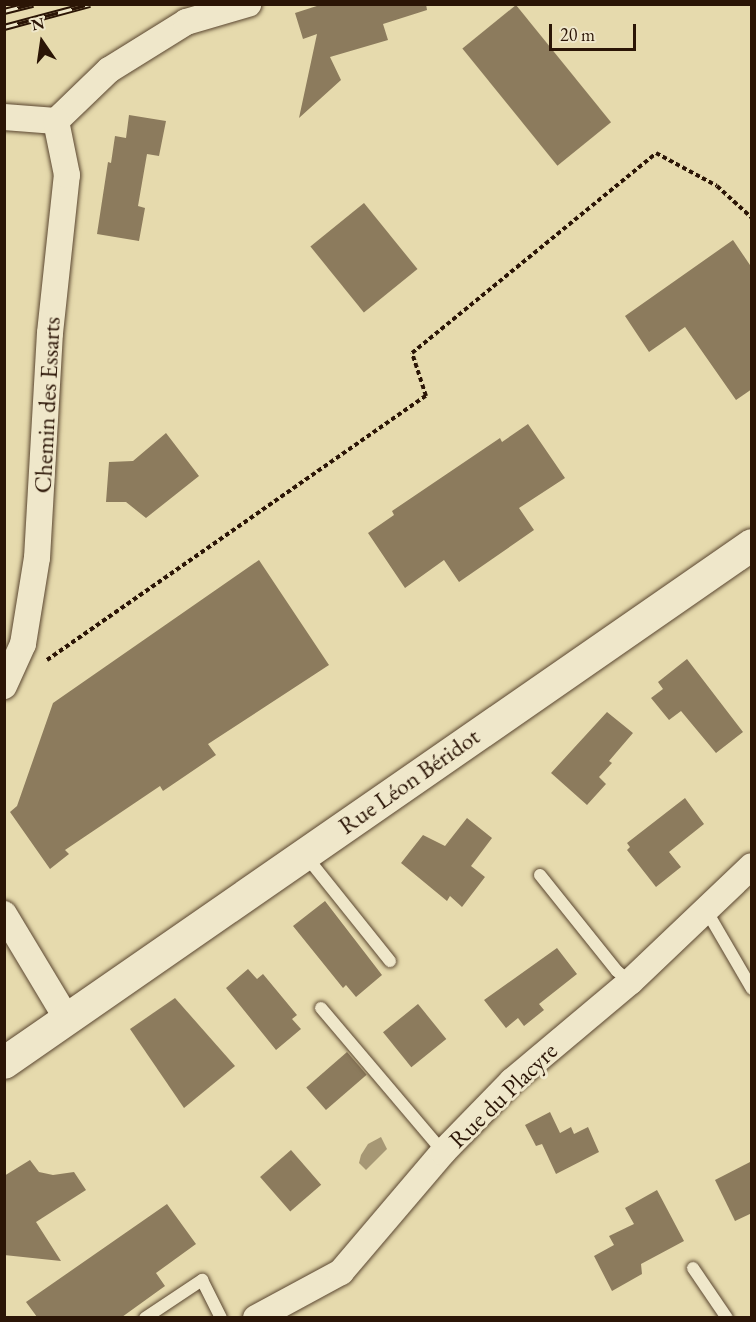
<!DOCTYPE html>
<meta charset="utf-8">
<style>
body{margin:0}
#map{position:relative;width:756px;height:1322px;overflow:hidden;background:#e6daad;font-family:"EB Garamond",serif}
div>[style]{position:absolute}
.water>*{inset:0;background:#a69774}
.building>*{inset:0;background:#8c7b5d;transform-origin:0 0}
.path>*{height:4px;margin-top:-2px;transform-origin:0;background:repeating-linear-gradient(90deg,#2b1506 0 4.5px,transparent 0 7.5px)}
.roads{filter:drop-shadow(0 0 2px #5a4630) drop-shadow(0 0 2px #5a4630)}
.service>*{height:12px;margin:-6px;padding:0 6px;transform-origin:6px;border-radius:6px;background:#efe7ca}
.minor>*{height:26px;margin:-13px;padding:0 13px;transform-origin:13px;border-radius:13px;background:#efe7ca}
.tertiary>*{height:32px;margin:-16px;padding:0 16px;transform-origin:16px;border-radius:16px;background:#efe7ca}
.rail>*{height:7px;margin-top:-3.5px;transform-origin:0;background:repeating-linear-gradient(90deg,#efe7ca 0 14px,#2b1506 0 28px);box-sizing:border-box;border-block:2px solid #2b1506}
span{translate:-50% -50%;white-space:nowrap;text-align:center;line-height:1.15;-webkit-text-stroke:6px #efe7ca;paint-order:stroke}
.street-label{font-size:24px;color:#2b1506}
.frame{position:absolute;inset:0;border:6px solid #2b1506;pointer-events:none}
.north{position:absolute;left:12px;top:12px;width:60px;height:60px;-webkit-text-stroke:4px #efe7ca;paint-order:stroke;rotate:347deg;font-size:16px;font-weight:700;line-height:24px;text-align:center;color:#2b1506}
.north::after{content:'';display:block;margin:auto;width:21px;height:27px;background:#2b1506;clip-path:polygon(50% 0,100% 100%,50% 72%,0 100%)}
.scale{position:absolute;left:549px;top:24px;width:87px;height:27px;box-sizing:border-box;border:3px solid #2b1506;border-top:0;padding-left:8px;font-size:18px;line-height:21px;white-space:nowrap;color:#2b1506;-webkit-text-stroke:4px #efe7ca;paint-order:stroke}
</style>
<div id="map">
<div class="water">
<i style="clip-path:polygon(381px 1137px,387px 1149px,366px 1170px,359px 1163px,361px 1155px,368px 1144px)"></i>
</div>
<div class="building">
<i style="clip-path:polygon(323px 4px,426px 4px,427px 10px,383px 24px,388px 40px,330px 57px,341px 80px,299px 118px,317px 34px,303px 39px,295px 13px)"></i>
<i style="left:516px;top:5px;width:151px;height:69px;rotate:51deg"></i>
<i style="clip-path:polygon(129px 115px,166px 121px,159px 156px,147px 154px,138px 206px,145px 208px,139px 241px,97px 234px,108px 162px,111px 163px,115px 136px,126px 138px)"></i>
<i style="left:364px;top:203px;width:85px;height:69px;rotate:51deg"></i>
<i style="clip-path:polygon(733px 240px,752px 268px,752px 389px,736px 400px,685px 327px,649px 352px,625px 316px)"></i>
<i style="clip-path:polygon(528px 424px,565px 478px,519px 508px,534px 530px,459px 582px,444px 560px,405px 588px,368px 533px,394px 515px,392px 511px,500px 438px,502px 442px)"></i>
<i style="clip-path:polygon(166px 433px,199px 476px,146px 518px,126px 502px,106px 502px,109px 462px,133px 461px)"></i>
<i style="clip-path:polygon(259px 560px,329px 665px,208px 744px,216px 755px,163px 791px,160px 786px,65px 850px,69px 854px,50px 869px,10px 812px,17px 806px,53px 703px)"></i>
<i style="clip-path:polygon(687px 659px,743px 732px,716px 753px,681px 711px,669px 720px,651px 698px,663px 689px,658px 682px)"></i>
<i style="clip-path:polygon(607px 712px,633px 733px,609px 761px,612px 763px,599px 777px,606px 784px,587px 805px,551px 773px)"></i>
<i style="clip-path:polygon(685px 798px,704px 824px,669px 852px,681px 867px,656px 887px,627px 850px,630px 847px,627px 843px)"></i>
<i style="clip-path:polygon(467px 818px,492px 838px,471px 866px,485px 877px,462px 907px,450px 896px,447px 901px,401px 863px,423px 835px,445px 846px)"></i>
<i style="clip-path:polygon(325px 901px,382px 975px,356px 997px,346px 985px,343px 988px,293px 926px)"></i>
<i style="clip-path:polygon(557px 948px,577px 974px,539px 1004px,544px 1010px,524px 1026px,518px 1018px,506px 1028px,484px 1000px)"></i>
<i style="clip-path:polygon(248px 969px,257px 979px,263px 974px,297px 1015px,292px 1019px,301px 1029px,276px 1050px,226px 988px)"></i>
<i style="clip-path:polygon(175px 998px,235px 1066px,184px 1108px,130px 1029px)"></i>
<i style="left:418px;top:1004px;width:45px;height:45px;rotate:51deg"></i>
<i style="left:347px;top:1052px;width:30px;height:54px;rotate:49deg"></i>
<i style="clip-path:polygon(550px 1112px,560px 1133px,571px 1127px,574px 1134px,588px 1127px,599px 1152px,556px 1174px,542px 1144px,536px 1146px,525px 1125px)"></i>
<i style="left:291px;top:1150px;width:46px;height:41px;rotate:49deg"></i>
<i style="clip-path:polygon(30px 1160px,39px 1172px,53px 1175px,74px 1172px,86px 1190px,36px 1222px,61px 1261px,4px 1255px,4px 1176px)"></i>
<i style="clip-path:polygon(752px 1161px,752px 1213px,735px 1221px,715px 1180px)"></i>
<i style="clip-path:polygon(657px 1190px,684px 1241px,641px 1264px,642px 1274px,612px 1291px,594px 1256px,614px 1245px,609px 1236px,634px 1224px,625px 1208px)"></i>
<i style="clip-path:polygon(167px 1204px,196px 1244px,156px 1273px,165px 1286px,122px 1317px,37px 1317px,26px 1302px)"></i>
</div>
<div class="path">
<i style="left:47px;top:660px;width:462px;rotate:-34.9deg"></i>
<i style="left:426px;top:396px;width:45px;rotate:-108deg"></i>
<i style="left:412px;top:353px;width:315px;rotate:-39.3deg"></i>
<i style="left:656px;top:153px;width:69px;rotate:28.4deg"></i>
<i style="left:717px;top:186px;width:47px;rotate:42.4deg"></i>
</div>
<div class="roads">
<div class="service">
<i style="left:305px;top:855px;width:136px;rotate:51.3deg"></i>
<i style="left:540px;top:875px;width:123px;rotate:51.3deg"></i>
<i style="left:617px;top:971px;width:17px;rotate:40deg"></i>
<i style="left:706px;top:910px;width:91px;rotate:59.8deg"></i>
<i style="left:321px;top:1008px;width:189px;rotate:49.7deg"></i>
<i style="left:693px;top:1268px;width:60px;rotate:55.8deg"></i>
<i style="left:145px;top:1318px;width:69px;rotate:-33.7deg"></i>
<i style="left:202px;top:1280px;width:42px;rotate:63.4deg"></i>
</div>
<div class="minor">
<i style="left:4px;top:117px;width:52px;rotate:4.4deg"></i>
<i style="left:56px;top:121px;width:74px;rotate:-43.9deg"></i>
<i style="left:109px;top:70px;width:91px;rotate:-31.9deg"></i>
<i style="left:186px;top:22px;width:65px;rotate:-16.2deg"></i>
<i style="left:4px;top:686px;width:46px;rotate:-65.7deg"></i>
<i style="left:23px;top:644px;width:87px;rotate:-80.8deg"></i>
<i style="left:37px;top:558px;width:225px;rotate:-86.7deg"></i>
<i style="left:50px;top:333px;width:159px;rotate:-83.9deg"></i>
<i style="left:67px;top:175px;width:55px;rotate:-101.5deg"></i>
<i style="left:4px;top:914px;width:122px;rotate:59deg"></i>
<i style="left:256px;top:1318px;width:97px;rotate:-28.4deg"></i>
<i style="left:341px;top:1272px;width:157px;rotate:-49.6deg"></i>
<i style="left:443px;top:1152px;width:99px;rotate:-45.8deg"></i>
<i style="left:512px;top:1081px;width:154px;rotate:-40deg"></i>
<i style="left:630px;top:982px;width:168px;rotate:-43.6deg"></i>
</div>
<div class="tertiary">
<i style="left:4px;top:1063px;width:910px;rotate:-34.7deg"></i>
</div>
</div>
<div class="rail">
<i style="left:4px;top:11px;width:30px;rotate:-14deg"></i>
<i style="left:4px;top:27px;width:89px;rotate:-15deg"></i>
</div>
<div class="street-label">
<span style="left:47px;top:405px;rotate:-87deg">Chemin des Essarts</span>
<span style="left:409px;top:781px;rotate:-35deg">Rue Léon Béridot</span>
<span style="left:503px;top:1095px;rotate:-44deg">Rue du Placyre</span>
</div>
<div class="frame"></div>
<div class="north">N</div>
<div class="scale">20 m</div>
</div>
